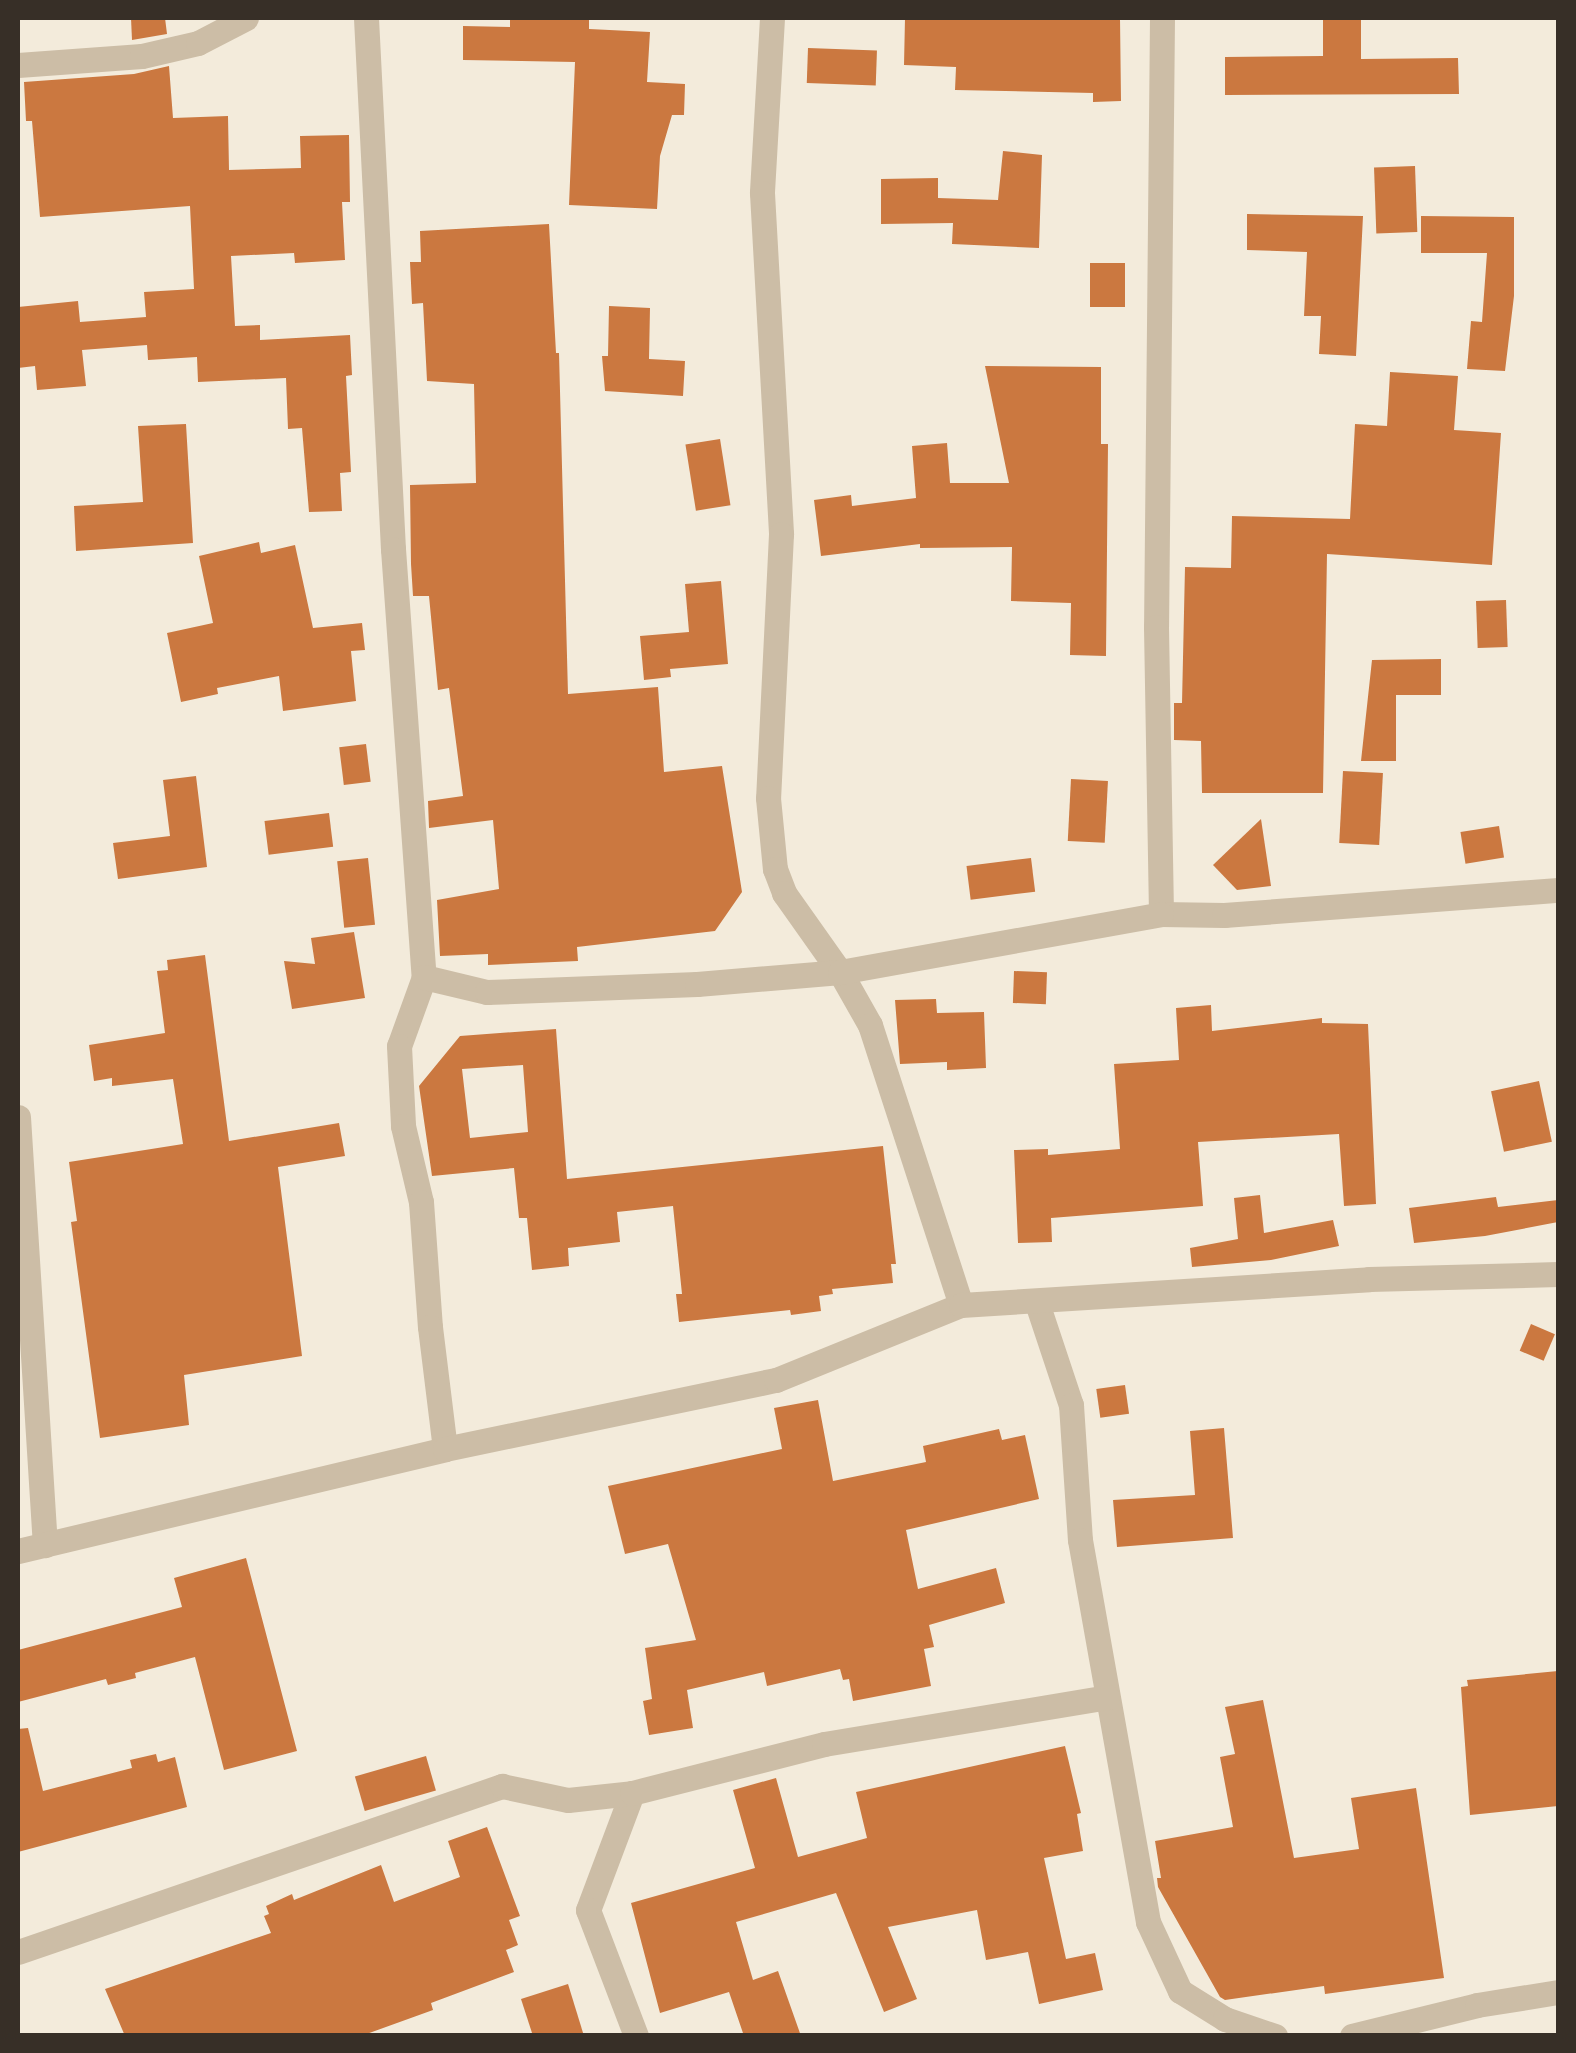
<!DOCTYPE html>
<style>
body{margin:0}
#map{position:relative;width:1576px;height:2053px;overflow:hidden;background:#f3ebdb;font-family:Overpass,sans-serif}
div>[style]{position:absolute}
.building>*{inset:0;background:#cb7840;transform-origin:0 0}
.street>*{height:25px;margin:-12.5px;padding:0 12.5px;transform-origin:12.5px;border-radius:12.5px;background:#ccbda6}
span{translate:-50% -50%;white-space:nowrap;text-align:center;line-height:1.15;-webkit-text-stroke:9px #faf5e7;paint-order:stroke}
.frame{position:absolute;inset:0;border:20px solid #372f27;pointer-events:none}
</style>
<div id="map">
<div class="building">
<i style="clip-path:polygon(131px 18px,165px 18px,167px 34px,132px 40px)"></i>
<i style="clip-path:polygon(510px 18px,589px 18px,589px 29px,650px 32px,647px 82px,685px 84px,684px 115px,672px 115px,660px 156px,657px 209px,569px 205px,575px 62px,463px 60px,463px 26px,510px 27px)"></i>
<i style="clip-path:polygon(905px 18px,1120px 18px,1121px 101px,1093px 102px,1093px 93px,955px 90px,956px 67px,904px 65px)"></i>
<i style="clip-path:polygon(1323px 18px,1361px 18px,1361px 59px,1458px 58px,1459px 94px,1225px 95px,1225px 57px,1323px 56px)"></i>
<i style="left:808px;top:48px;width:69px;height:35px;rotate:2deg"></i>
<i style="clip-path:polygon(169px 66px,173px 118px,228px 116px,229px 170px,301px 168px,300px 136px,349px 135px,350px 202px,342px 202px,345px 260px,295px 263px,294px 253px,231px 256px,235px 326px,260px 325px,260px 340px,350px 335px,352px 375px,346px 376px,351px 472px,340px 473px,342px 511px,309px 512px,302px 428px,288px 429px,286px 378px,198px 382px,197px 357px,148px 360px,147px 345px,82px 350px,86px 386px,37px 390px,35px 366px,18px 368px,18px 307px,78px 301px,80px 322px,146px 317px,144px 292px,194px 289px,190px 206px,40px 217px,32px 121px,26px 121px,24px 82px,134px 74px)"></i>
<i style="clip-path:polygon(1003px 151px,1042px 155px,1039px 248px,952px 244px,953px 223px,881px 224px,881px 179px,938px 178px,938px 198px,998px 200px)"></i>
<i style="left:1415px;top:166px;width:66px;height:41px;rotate:88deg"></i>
<i style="clip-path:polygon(1247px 214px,1363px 216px,1356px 356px,1319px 354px,1321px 316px,1304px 316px,1307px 252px,1247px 250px)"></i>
<i style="clip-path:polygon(1421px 216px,1514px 217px,1514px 296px,1505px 371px,1467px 369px,1471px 321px,1482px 322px,1487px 253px,1421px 253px)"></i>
<i style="clip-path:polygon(549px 224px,556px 353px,559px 353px,568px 694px,658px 687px,664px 772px,722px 766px,742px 892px,715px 931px,577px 947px,578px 961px,488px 965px,488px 954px,440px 956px,437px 900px,499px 889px,493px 820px,429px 828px,428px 801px,463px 796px,449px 688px,438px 690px,429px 596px,413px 596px,411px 564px,410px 485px,476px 483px,474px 384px,427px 381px,423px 303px,412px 304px,410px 262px,421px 262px,420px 231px)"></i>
<i style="left:1090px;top:263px;width:35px;height:44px"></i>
<i style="clip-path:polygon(609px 306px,650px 308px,649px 359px,685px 361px,683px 396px,605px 391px,602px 356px,608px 356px)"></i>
<i style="clip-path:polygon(985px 366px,1101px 367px,1101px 444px,1108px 444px,1106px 656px,1070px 655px,1071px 603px,1011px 601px,1012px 547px,920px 548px,920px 544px,821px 556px,814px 500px,851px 495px,852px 506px,916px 498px,912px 446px,947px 443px,950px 483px,1009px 483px)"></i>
<i style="clip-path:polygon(1390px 372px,1458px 376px,1454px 430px,1501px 433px,1492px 565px,1327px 554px,1323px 793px,1202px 793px,1201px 741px,1174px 740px,1174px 703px,1182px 703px,1185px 567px,1231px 568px,1232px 516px,1350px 519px,1355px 424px,1387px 426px)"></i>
<i style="clip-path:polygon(186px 424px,193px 543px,76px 551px,74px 506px,143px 502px,138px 426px)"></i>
<i style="left:720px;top:439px;width:67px;height:35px;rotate:81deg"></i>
<i style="clip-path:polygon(259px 542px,261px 553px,295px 545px,313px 628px,362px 623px,365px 650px,351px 651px,356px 701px,283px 711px,279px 676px,217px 688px,218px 694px,181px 702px,167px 633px,213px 623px,199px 556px)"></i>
<i style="clip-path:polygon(721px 581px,728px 664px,670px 669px,671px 677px,644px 680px,640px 636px,689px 632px,685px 584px)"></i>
<i style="left:1506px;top:600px;width:47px;height:30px;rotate:88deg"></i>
<i style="clip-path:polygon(1441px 659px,1441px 695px,1396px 695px,1396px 761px,1361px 761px,1372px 660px)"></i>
<i style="left:366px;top:744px;width:38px;height:27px;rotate:83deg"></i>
<i style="left:1343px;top:771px;width:40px;height:72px;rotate:3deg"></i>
<i style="clip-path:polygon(196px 776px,207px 867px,118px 879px,113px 843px,170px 836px,163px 780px)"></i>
<i style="left:1071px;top:779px;width:37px;height:62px;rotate:3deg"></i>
<i style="left:329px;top:813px;width:34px;height:65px;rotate:83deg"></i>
<i style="clip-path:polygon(1261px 819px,1271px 886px,1237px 890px,1213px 865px)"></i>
<i style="left:1499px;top:826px;width:32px;height:39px;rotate:81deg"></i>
<i style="left:368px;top:858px;width:67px;height:31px;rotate:84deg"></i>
<i style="left:1031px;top:858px;width:34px;height:65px;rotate:83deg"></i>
<i style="clip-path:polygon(354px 932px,365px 998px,292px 1009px,284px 961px,315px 964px,311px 938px)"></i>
<i style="clip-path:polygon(205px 955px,229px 1141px,339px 1123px,345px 1156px,278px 1167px,302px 1356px,184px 1375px,189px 1425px,100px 1438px,71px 1222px,77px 1221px,69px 1162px,183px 1144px,173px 1079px,112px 1086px,112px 1078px,94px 1081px,89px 1045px,165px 1033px,157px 971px,168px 970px,167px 960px)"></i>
<i style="left:1014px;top:971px;width:33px;height:32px;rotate:2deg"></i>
<i style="clip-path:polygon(936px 999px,937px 1013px,984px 1012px,986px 1068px,947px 1070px,947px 1062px,900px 1064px,895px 1000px)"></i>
<i style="clip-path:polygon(1211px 1005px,1212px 1031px,1322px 1018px,1322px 1023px,1368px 1024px,1376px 1204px,1344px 1206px,1339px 1134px,1198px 1142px,1203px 1206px,1051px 1218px,1052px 1242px,1018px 1243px,1014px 1150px,1048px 1149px,1048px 1155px,1120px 1149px,1114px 1064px,1179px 1060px,1176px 1008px)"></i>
<i style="clip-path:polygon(evenodd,556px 1029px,567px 1179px,883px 1146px,896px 1264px,891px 1264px,893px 1283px,832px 1289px,833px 1294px,819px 1296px,821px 1311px,791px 1315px,790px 1310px,679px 1322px,676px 1294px,682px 1294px,673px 1206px,617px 1212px,620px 1242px,568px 1248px,569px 1266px,532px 1270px,527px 1218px,519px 1218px,514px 1168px,432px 1176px,419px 1086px,460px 1036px,556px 1029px,523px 1065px,528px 1132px,470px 1138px,462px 1069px,523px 1065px)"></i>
<i style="left:1539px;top:1081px;width:62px;height:49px;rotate:78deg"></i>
<i style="clip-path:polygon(1260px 1195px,1264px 1233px,1333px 1220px,1339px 1246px,1271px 1260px,1192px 1267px,1190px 1248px,1238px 1239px,1234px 1198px)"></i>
<i style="clip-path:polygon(1496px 1197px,1498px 1207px,1558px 1200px,1558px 1222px,1485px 1236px,1414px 1243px,1409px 1208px)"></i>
<i style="left:1531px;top:1324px;width:26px;height:29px;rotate:23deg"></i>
<i style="left:1125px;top:1385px;width:29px;height:29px;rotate:82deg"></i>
<i style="clip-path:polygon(818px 1400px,833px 1481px,926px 1462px,923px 1446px,999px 1429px,1002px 1440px,1025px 1435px,1039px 1499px,906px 1530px,918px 1589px,996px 1568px,1005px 1603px,929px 1625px,934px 1647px,924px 1649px,931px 1686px,853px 1701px,849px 1679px,843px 1680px,840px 1669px,767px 1686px,764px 1672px,687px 1690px,693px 1728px,649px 1735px,643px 1701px,652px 1699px,645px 1648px,696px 1640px,668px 1544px,625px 1554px,608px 1486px,782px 1449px,774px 1408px)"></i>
<i style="clip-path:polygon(1224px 1428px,1233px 1538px,1117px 1547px,1113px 1500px,1195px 1495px,1190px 1431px)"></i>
<i style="clip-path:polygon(246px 1558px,297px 1751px,224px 1770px,195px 1657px,135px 1673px,136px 1678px,108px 1685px,106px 1679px,18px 1702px,18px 1650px,182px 1607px,174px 1578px)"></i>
<i style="clip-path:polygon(1558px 1671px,1558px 1806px,1470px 1815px,1461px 1687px,1468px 1686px,1467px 1680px)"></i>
<i style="clip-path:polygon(1263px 1700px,1294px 1858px,1359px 1849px,1351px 1798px,1416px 1788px,1444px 1978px,1325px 1994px,1324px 1986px,1225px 2000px,1220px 1997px,1158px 1887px,1157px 1878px,1161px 1878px,1155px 1841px,1233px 1827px,1220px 1757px,1235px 1754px,1225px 1707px)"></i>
<i style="clip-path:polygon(28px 1728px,43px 1791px,132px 1768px,130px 1760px,156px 1754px,158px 1762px,175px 1757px,187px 1807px,18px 1852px,18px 1729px)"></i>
<i style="clip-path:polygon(1065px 1746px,1081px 1813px,1077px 1814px,1083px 1851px,1044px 1858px,1066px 1959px,1095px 1953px,1103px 1990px,1039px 2004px,1028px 1952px,986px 1960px,977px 1910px,888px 1927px,917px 1999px,884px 2012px,836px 1893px,736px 1922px,753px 1980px,778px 1971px,801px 2036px,744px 2036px,729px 1992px,660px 2013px,631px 1903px,755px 1868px,733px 1790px,776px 1778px,798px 1857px,867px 1838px,856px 1792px)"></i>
<i style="left:426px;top:1756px;width:36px;height:74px;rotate:74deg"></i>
<i style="clip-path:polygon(487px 1827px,520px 1916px,509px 1920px,518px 1945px,506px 1950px,514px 1972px,431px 2003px,433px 2010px,361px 2036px,125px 2036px,105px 1989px,271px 1933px,264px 1916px,269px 1914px,266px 1906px,292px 1894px,294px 1900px,381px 1865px,394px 1902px,460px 1877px,448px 1841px)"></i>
<i style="clip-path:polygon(568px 1984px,584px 2036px,533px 2036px,521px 1999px)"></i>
</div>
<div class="street">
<i style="left:366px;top:18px;width:532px;rotate:87.09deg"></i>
<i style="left:393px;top:549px;width:429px;rotate:85.9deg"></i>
<i style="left:424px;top:977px;width:73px;rotate:109.9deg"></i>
<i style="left:399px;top:1046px;width:80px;rotate:87.1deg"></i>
<i style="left:403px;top:1126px;width:78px;rotate:76.7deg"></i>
<i style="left:421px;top:1202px;width:125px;rotate:85.9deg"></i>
<i style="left:430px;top:1327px;width:123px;rotate:83deg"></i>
<i style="left:772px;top:18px;width:175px;rotate:93.3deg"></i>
<i style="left:762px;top:193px;width:342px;rotate:86.8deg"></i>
<i style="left:781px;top:534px;width:264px;rotate:92.8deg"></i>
<i style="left:768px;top:798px;width:71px;rotate:84.4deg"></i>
<i style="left:775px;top:869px;width:26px;rotate:69deg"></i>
<i style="left:784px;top:893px;width:97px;rotate:54.7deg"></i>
<i style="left:840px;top:972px;width:61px;rotate:60.5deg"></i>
<i style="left:870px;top:1025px;width:294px;rotate:72deg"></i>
<i style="left:1162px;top:18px;width:609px;rotate:90.56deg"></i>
<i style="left:1156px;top:627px;width:287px;rotate:89deg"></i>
<i style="left:1161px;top:914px;width:63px;rotate:0.9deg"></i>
<i style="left:1224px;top:915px;width:335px;rotate:-4.3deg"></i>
<i style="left:18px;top:65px;width:124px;rotate:-4.2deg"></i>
<i style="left:142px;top:56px;width:57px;rotate:-13.1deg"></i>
<i style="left:198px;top:43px;width:54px;rotate:-27.5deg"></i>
<i style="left:424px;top:977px;width:65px;rotate:13.4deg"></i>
<i style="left:487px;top:992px;width:210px;rotate:-2.2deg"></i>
<i style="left:697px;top:984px;width:144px;rotate:-4.8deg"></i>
<i style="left:840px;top:972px;width:326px;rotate:-10.2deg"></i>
<i style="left:18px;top:1117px;width:429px;rotate:86.4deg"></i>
<i style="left:1037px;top:1303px;width:108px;rotate:71.6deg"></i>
<i style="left:1071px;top:1405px;width:135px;rotate:86.2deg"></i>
<i style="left:1080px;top:1540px;width:388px;rotate:79.9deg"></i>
<i style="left:1148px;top:1922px;width:76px;rotate:65.1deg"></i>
<i style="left:1180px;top:1991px;width:53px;rotate:31.9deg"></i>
<i style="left:1225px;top:2019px;width:53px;rotate:18.8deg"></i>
<i style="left:18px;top:1551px;width:439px;rotate:-13.4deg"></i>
<i style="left:445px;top:1449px;width:338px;rotate:-11.8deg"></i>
<i style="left:776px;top:1380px;width:200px;rotate:-22.1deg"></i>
<i style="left:961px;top:1305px;width:409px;rotate:-3.6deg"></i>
<i style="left:1369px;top:1279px;width:189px;rotate:-1.5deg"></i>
<i style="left:632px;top:1793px;width:125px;rotate:110.6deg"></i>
<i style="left:588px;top:1910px;width:135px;rotate:69.1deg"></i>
<i style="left:18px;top:1952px;width:512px;rotate:-18.93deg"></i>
<i style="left:502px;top:1786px;width:67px;rotate:12deg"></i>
<i style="left:568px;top:1800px;width:64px;rotate:-6.2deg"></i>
<i style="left:632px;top:1793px;width:198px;rotate:-14.3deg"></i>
<i style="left:824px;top:1744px;width:287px;rotate:-9.4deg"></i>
<i style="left:1352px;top:2036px;width:129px;rotate:-13.9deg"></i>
<i style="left:1477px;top:2005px;width:82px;rotate:-9.1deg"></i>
</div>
<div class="frame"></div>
</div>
